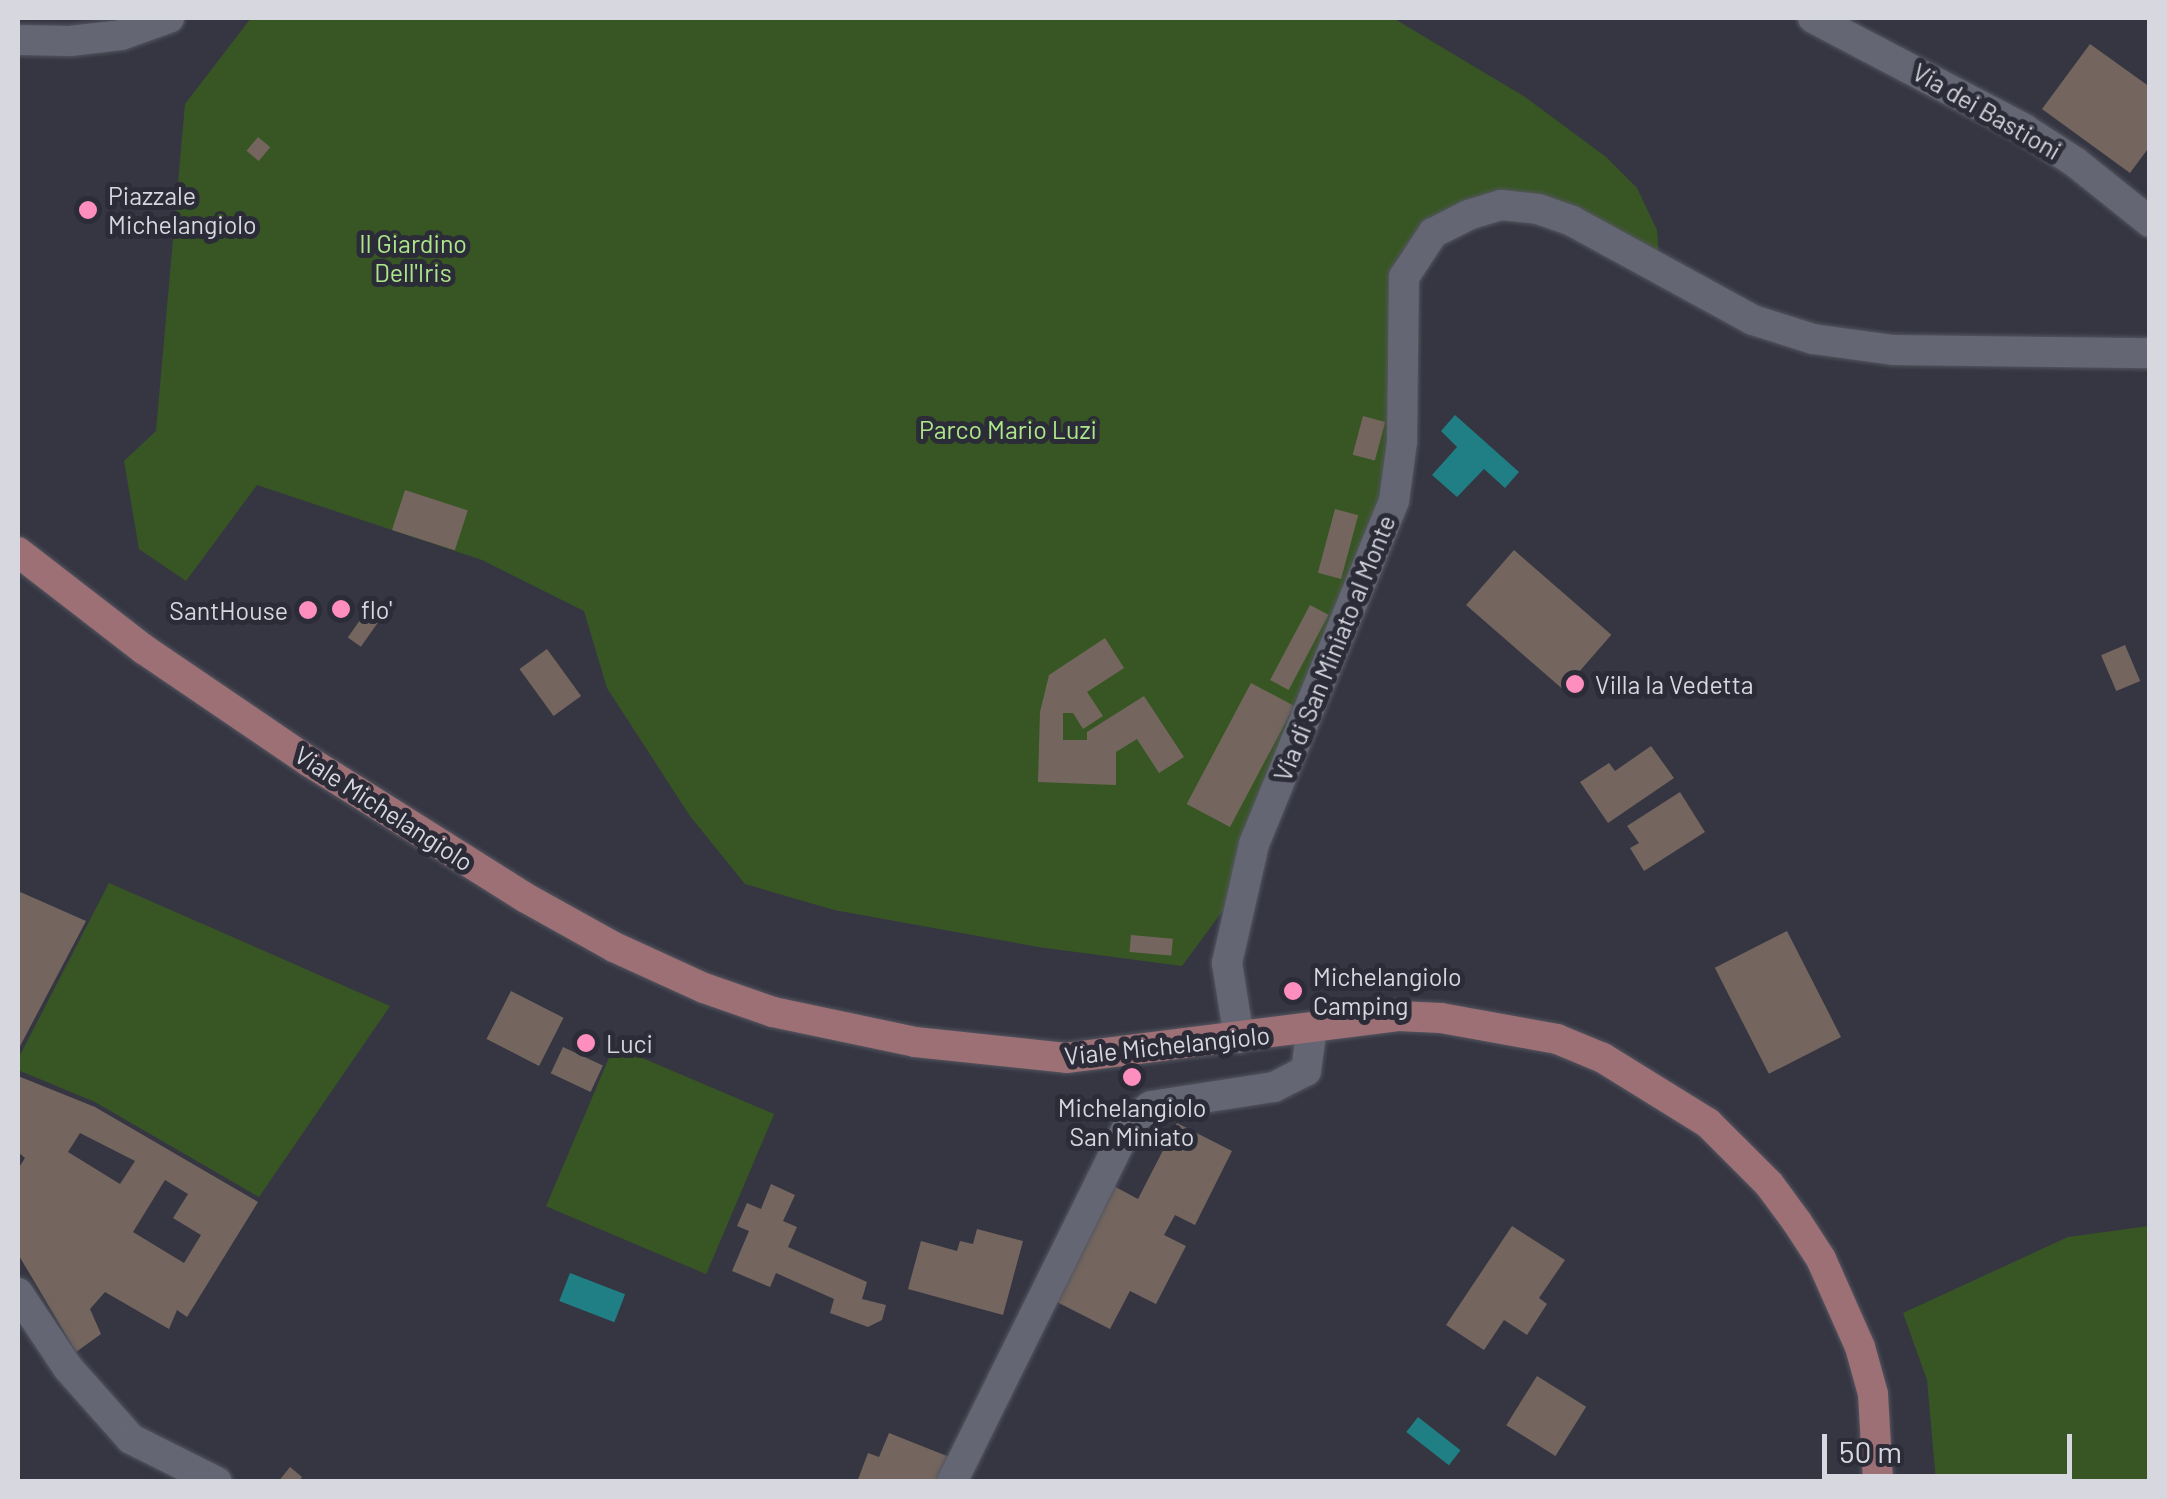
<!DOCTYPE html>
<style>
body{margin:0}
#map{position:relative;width:2167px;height:1499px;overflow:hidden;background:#353642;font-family:Barlow,sans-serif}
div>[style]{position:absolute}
.green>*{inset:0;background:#385624;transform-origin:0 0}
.water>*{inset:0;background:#207f84;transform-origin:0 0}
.building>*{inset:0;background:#74665f;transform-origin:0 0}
.roads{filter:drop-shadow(0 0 2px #54555f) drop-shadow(0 0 2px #54555f)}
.street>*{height:30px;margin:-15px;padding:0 15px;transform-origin:15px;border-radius:15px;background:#656674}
.primary>*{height:30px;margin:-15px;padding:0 15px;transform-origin:15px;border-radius:15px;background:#9d7076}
.dots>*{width:28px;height:28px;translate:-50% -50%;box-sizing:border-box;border:5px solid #2b2c38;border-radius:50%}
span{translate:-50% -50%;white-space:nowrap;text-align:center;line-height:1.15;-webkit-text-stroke:10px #2b2c38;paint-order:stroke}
.street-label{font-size:25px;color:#d6d7df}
.poi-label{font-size:25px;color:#d6d7df}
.left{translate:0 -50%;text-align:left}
.right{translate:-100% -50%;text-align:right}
.park-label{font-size:25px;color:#aee78b}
.frame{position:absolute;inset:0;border:20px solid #d6d7df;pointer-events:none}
.scale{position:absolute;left:1822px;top:1434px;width:250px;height:45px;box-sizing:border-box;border:5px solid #d6d7df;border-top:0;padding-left:12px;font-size:30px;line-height:35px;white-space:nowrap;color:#d6d7df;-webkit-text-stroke:8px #2b2c38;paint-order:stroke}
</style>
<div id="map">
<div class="green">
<i style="clip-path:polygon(251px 18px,1393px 18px,1525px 97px,1606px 157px,1637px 188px,1657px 230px,1659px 255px,1578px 210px,1423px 225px,1400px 254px,1391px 276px,1393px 441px,1385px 499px,1224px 909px,1182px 966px,1038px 947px,834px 910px,745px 884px,690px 816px,607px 688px,584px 611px,482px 560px,257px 485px,186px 581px,139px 549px,124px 461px,156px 431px,185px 104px)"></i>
<i style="clip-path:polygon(109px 883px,390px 1006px,259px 1197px,95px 1102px,18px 1070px,18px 1059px)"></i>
<i style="left:614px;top:1046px;width:174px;height:174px;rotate:23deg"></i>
<i style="clip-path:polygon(2149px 1226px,2149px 1481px,1936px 1481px,1927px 1380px,1903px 1313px,2068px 1237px)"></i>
</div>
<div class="water">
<i style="clip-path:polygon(1455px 415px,1519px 472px,1505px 488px,1484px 469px,1457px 497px,1432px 475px,1457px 447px,1441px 431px)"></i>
<i style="left:570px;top:1273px;width:59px;height:30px;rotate:21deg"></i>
<i style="left:1418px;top:1417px;width:54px;height:19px;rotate:38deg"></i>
</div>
<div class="building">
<i style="clip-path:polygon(2090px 44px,2150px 87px,2150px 146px,2130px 173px,2042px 109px)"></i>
<i style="left:258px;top:137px;width:16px;height:18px;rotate:40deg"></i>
<i style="left:1363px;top:416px;width:23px;height:40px;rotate:15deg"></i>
<i style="left:405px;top:490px;width:66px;height:42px;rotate:18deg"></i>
<i style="left:1335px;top:509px;width:24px;height:66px;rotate:15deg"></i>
<i style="left:1514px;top:550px;width:129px;height:73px;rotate:41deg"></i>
<i style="left:1310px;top:605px;width:21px;height:85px;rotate:28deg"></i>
<i style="left:365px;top:613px;width:16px;height:30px;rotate:35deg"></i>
<i style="clip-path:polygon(1105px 638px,1124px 668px,1087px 692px,1103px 716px,1083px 729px,1073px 713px,1063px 713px,1063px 740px,1087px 740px,1087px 732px,1144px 696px,1184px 757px,1159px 773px,1137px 739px,1116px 752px,1116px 785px,1038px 782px,1040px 712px,1049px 675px)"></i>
<i style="left:2125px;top:645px;width:39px;height:26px;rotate:67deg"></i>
<i style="left:547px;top:649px;width:58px;height:34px;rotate:54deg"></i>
<i style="left:1251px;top:683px;width:49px;height:137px;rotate:28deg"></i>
<i style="clip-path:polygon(1651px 746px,1674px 778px,1608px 823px,1580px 782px,1609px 763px,1615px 771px)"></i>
<i style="clip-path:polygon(1680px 792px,1705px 832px,1644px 871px,1630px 848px,1639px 843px,1627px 826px)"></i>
<i style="clip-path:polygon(18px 891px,86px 921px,18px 1050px)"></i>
<i style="left:1787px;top:931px;width:119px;height:81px;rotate:63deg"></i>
<i style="left:1131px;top:935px;width:42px;height:17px;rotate:5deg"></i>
<i style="left:511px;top:991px;width:59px;height:54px;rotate:27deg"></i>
<i style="left:563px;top:1047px;width:44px;height:29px;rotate:25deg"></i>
<i style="clip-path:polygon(evenodd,18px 1076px,95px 1107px,258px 1202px,187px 1317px,177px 1310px,169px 1329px,105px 1292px,90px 1309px,101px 1334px,76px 1352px,18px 1254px,18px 1169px,25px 1158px,18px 1152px,18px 1076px,80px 1133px,135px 1161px,120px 1184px,68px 1152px,80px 1133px,18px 1076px,165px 1180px,188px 1194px,173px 1218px,201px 1235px,184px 1263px,133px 1232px,165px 1180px)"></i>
<i style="clip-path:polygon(1177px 1123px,1232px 1151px,1195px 1225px,1175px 1215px,1164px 1235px,1186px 1246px,1156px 1304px,1130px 1291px,1110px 1329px,1049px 1298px,1108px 1183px,1138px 1199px)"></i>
<i style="clip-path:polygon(771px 1184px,795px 1195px,783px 1221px,797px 1227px,788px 1247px,867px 1282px,862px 1299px,886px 1305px,882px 1320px,868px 1327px,830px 1313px,834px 1299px,776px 1273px,770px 1287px,732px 1271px,749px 1231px,737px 1226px,747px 1203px,761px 1209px)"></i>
<i style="clip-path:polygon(1512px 1226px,1565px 1260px,1539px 1298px,1547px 1304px,1527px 1335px,1504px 1320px,1484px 1350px,1446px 1325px)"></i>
<i style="clip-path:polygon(977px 1229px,1023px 1241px,1003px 1315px,908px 1289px,921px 1241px,957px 1251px,960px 1241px,973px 1244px)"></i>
<i style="left:1537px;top:1376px;width:58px;height:58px;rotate:32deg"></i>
<i style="clip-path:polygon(889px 1433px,957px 1460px,948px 1482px,857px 1482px,868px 1453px,879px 1457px)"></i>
<i style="clip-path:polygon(290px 1467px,302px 1477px,299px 1482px,278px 1482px)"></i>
</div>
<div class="roads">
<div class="street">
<i style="left:1813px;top:18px;width:238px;rotate:27.7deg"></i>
<i style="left:2024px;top:129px;width:61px;rotate:32.9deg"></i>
<i style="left:2075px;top:162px;width:96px;rotate:38.7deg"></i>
<i style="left:18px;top:40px;width:52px;rotate:1.1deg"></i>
<i style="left:70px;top:41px;width:51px;rotate:-6.7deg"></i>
<i style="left:121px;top:35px;width:51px;rotate:-19.5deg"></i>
<i style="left:1239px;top:1038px;width:76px;rotate:-99.1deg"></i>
<i style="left:1227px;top:963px;width:122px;rotate:-77.2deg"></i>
<i style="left:1254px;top:844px;width:370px;rotate:-67.8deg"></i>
<i style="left:1394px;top:501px;width:60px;rotate:-82.3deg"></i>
<i style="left:1402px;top:442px;width:165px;rotate:-89.3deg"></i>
<i style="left:1404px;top:277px;width:53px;rotate:-56.6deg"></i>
<i style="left:1433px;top:233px;width:39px;rotate:-27deg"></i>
<i style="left:1468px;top:215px;width:34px;rotate:-17deg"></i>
<i style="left:1501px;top:205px;width:37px;rotate:6deg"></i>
<i style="left:1538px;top:209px;width:36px;rotate:19deg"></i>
<i style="left:1572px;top:221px;width:206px;rotate:28.7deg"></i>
<i style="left:1753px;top:320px;width:63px;rotate:17.6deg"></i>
<i style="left:1813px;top:339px;width:81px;rotate:7.8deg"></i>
<i style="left:1893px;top:350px;width:257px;rotate:0.7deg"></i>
<i style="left:18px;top:1293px;width:90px;rotate:56.3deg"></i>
<i style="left:68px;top:1368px;width:95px;rotate:48.4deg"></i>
<i style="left:131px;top:1439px;width:96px;rotate:26.6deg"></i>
<i style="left:952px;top:1482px;width:402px;rotate:-63.7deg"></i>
<i style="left:1130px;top:1122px;width:26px;rotate:-37deg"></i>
<i style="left:1151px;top:1106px;width:124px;rotate:-8.8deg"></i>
<i style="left:1274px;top:1087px;width:36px;rotate:-27deg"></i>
<i style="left:1306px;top:1071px;width:44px;rotate:-82.2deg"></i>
</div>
<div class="primary">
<i style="left:18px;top:552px;width:160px;rotate:37.7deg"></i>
<i style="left:145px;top:650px;width:199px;rotate:34.2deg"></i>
<i style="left:310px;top:762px;width:255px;rotate:32.2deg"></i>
<i style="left:526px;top:898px;width:101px;rotate:29.1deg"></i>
<i style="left:614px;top:947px;width:99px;rotate:24.5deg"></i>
<i style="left:704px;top:988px;width:73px;rotate:19.2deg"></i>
<i style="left:773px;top:1012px;width:145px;rotate:11.9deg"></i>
<i style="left:915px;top:1042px;width:152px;rotate:6deg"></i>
<i style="left:1066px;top:1058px;width:335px;rotate:-7.2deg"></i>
<i style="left:1398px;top:1016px;width:43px;rotate:2.7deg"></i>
<i style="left:1441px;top:1018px;width:118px;rotate:10.3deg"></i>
<i style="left:1557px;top:1039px;width:50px;rotate:22.4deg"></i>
<i style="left:1603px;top:1058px;width:123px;rotate:31.8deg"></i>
<i style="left:1708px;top:1123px;width:86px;rotate:45deg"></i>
<i style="left:1769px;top:1184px;width:47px;rotate:53.6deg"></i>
<i style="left:1797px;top:1222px;width:44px;rotate:57deg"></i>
<i style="left:1821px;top:1259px;width:96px;rotate:66.1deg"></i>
<i style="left:1860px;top:1347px;width:49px;rotate:74.5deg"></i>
<i style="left:1873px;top:1394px;width:88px;rotate:86.7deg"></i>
</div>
</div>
<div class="dots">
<i style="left:88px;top:210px;background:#fe8ebd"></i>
<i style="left:341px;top:609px;background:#fe8ebd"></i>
<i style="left:308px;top:610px;background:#fe8ebd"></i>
<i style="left:1575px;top:684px;background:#fe8ebd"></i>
<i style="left:1293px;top:991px;background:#fe8ebd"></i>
<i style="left:586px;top:1043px;background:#fe8ebd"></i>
<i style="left:1132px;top:1077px;background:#fe8ebd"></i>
</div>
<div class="street-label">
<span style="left:1987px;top:111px;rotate:30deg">Via dei Bastioni</span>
<span style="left:1334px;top:648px;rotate:-68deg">Via di San Miniato al Monte</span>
<span style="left:384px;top:808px;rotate:33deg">Viale Michelangiolo</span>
<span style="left:1167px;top:1045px;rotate:-6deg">Viale Michelangiolo</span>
</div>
<div class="poi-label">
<span class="left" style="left:108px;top:210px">Piazzale<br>Michelangiolo</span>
<span class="left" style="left:361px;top:609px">flo'</span>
<span class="right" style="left:288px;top:610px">SantHouse</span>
<span class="left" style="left:1595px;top:684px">Villa la Vedetta</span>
<span class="left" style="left:1313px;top:991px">Michelangiolo<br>Camping</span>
<span class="left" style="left:606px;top:1043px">Luci</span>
<span style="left:1132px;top:1122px">Michelangiolo<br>San Miniato</span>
</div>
<div class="park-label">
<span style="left:413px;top:258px">Il Giardino<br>Dell'Iris</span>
<span style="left:1008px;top:429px">Parco Mario Luzi</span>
</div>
<div class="frame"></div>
<div class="scale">50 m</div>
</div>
